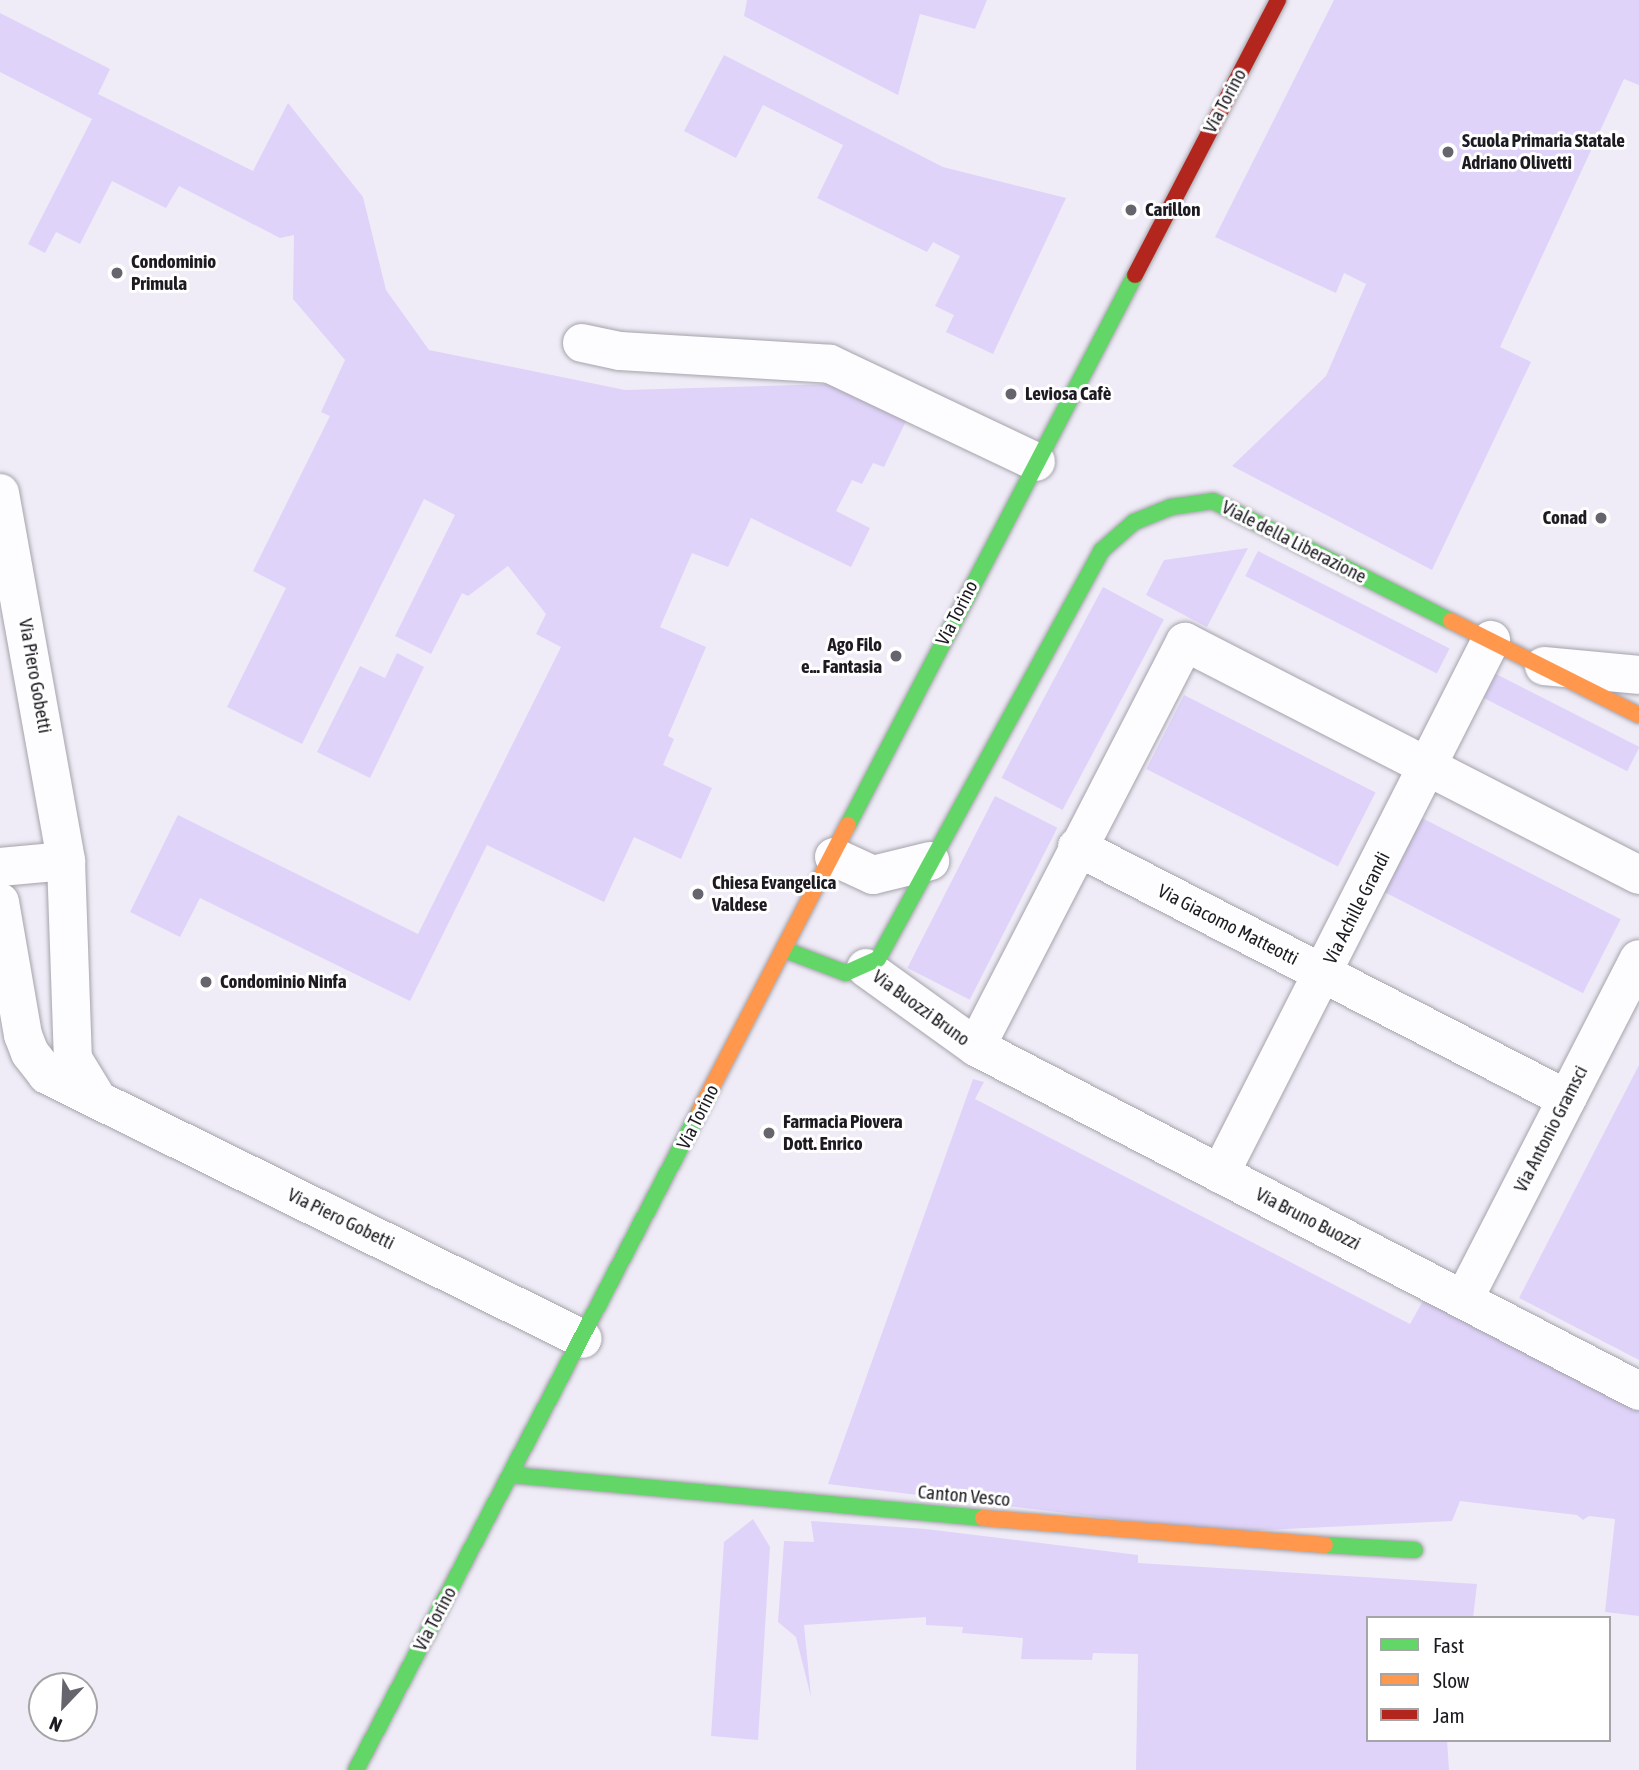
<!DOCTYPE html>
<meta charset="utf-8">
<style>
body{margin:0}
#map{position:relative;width:1639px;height:1770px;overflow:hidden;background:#efecf7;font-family:"Asap Condensed",sans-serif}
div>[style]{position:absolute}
.green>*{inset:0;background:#dfd3fa;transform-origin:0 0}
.roads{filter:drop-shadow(0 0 2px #a5a3ab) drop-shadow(0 0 2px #a5a3ab)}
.street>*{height:38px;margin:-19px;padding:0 19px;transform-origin:19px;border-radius:19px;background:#fdfcfe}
.fast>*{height:16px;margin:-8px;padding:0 8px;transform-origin:8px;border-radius:8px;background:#63d668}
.slow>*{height:16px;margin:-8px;padding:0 8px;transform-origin:8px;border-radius:8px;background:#ff974d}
.jam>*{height:16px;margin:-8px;padding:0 8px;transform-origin:8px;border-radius:8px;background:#b3261e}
.dots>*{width:19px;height:19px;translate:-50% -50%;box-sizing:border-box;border:4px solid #fff;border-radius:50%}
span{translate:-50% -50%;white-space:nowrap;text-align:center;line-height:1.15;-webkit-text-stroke:6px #fff;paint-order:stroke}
.street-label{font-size:19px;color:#1d1b21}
.poi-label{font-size:19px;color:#1d1b21;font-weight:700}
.left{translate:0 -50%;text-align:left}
.right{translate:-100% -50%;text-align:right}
.legend{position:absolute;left:1366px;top:1616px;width:245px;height:126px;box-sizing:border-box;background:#fff;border:2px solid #a5a4a6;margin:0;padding:9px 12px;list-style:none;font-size:21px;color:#1d1b21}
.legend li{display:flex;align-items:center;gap:14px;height:35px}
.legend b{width:35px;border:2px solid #a5a4a6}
.north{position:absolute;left:28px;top:1672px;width:70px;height:70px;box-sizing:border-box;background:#fff;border:2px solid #a5a4a6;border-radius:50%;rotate:203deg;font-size:19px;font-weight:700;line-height:28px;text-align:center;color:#1d1b21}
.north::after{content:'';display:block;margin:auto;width:24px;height:32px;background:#66646c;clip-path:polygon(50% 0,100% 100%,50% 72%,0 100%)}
</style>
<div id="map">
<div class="green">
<i style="clip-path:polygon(747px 0,987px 0,975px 29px,920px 14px,898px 95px,744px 16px)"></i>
<i style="clip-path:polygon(1334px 0,1639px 0,1639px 85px,1624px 79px,1500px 347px,1531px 362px,1432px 570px,1232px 466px,1326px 376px,1366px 284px,1344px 273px,1336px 293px,1215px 237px)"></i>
<i style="clip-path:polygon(0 13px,110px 69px,98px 94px,253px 171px,288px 103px,363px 197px,386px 290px,429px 350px,625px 390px,834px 384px,907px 419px,884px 467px,873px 463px,862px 484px,852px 480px,836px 511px,870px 528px,851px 567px,751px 518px,728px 567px,692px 553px,660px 627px,706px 647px,668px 736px,674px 739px,663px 765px,712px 788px,681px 859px,634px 837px,604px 902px,487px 845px,410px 1001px,200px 898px,180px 937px,130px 912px,178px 815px,418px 934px,561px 647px,536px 634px,546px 614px,508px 566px,468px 596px,462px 593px,431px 654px,395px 636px,455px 515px,424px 499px,302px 744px,227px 707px,286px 588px,253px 571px,330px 416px,321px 412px,345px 360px,293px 299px,294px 235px,280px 238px,179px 186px,166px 208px,112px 181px,80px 244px,56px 232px,45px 253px,28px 244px,92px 119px,0 72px)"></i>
<i style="clip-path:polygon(724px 55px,943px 167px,1066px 198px,993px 354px,946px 332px,954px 315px,935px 306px,960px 256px,933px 242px,927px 252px,817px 198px,843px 145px,763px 105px,736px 158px,684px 131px)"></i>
<i style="clip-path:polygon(1248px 548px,1207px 627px,1146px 595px,1164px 560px)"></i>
<i style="left:1258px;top:551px;width:215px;height:28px;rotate:27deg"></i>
<i style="left:1103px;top:587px;width:69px;height:216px;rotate:28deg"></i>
<i style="clip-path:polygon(397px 653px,424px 667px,370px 778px,317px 752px,360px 666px,385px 678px)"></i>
<i style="left:1496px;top:674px;width:161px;height:27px;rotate:27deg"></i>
<i style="left:1184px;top:695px;width:215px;height:83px;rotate:27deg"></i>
<i style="left:995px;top:796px;width:70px;height:193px;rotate:27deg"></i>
<i style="left:1422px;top:818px;width:223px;height:83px;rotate:27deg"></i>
<i style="clip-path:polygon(1639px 1065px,1639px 1360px,1519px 1298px)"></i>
<i style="clip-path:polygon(973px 1079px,984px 1082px,975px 1099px,1410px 1324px,1424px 1299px,1639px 1399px,1639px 1616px,1605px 1612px,1615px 1519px,1589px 1516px,1583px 1520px,1577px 1515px,1460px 1501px,1452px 1521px,1221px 1532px,828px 1484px)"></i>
<i style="clip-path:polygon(753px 1519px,770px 1547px,758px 1740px,711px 1736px,724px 1542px)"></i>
<i style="clip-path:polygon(811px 1521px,926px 1529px,1138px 1555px,1138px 1563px,1477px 1584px,1473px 1618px,1368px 1618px,1368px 1740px,1447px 1740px,1449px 1770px,1136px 1770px,1138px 1654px,1093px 1653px,1092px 1660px,1021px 1659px,1023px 1638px,962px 1633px,963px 1627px,926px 1625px,926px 1617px,804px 1625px,811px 1697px,796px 1637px,778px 1622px,784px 1541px,814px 1542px)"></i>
</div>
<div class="roads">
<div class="street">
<i style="left:582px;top:343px;width:39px;rotate:12deg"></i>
<i style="left:620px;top:351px;width:210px;rotate:3.5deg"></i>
<i style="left:830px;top:364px;width:228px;rotate:25.4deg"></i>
<i style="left:0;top:493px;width:374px;rotate:79.8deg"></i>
<i style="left:66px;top:861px;width:198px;rotate:88deg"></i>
<i style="left:73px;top:1059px;width:48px;rotate:58.6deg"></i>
<i style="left:1544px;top:666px;width:95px;rotate:5.4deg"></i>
<i style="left:1077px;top:847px;width:551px;rotate:27.22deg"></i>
<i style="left:834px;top:857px;width:43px;rotate:24.8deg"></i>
<i style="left:873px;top:875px;width:59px;rotate:-13.8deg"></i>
<i style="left:0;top:867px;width:66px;rotate:-5.2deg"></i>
<i style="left:0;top:902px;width:135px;rotate:80.2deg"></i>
<i style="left:23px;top:1035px;width:19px;rotate:69deg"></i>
<i style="left:30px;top:1053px;width:28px;rotate:52deg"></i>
<i style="left:47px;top:1075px;width:597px;rotate:26.22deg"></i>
<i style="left:866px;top:968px;width:135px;rotate:35.7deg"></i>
<i style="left:976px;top:1047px;width:747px;rotate:27.42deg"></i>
<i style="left:976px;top:1047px;width:456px;rotate:-62.7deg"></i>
<i style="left:1185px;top:642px;width:510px;rotate:27.17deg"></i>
<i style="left:1220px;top:1174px;width:599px;rotate:-63.09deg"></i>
<i style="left:1464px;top:1299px;width:382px;rotate:-62.8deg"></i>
</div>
<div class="fast">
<i style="left:848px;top:825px;width:620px;rotate:-62.44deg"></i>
<i style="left:785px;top:950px;width:65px;rotate:20.7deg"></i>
<i style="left:846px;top:973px;width:35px;rotate:-24deg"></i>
<i style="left:878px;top:959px;width:465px;rotate:-61.3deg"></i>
<i style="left:1101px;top:551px;width:44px;rotate:-41.3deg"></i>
<i style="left:1134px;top:522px;width:40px;rotate:-22deg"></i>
<i style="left:1171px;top:507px;width:42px;rotate:-8.1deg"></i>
<i style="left:1213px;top:501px;width:267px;rotate:26.8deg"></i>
<i style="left:511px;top:1475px;width:474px;rotate:5.2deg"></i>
<i style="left:1325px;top:1545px;width:90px;rotate:3.2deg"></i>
<i style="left:356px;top:1770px;width:744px;rotate:-62.47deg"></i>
</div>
<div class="slow">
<i style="left:1451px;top:621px;width:210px;rotate:26.6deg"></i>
<i style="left:700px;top:1110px;width:321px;rotate:-62.6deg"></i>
<i style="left:983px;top:1518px;width:343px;rotate:4.5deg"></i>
</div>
<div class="jam">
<i style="left:1135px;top:275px;width:310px;rotate:-62.5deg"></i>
</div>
</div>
<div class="dots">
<i style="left:1448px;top:152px;background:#66646c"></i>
<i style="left:1131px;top:210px;background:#66646c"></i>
<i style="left:117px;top:273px;background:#66646c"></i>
<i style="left:1011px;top:394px;background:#66646c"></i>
<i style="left:1601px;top:518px;background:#66646c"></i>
<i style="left:896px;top:656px;background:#66646c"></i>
<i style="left:698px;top:894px;background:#66646c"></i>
<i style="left:206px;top:982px;background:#66646c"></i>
<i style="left:769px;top:1133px;background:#66646c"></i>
</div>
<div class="street-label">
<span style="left:1225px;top:101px;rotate:-62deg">Via Torino</span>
<span style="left:1294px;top:542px;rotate:27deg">Viale della Liberazione</span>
<span style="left:957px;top:613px;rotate:-63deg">Via Torino</span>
<span style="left:35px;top:676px;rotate:80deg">Via Piero Gobetti</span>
<span style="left:1357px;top:908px;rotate:-63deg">Via Achille Grandi</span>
<span style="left:1228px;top:925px;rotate:27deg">Via Giacomo Matteotti</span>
<span style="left:921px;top:1008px;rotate:36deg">Via Buozzi Bruno</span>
<span style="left:698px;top:1117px;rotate:-63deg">Via Torino</span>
<span style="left:1551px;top:1129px;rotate:-63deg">Via Antonio Gramsci</span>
<span style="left:341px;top:1219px;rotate:26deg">Via Piero Gobetti</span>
<span style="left:1308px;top:1219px;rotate:27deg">Via Bruno Buozzi</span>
<span style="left:964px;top:1496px;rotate:5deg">Canton Vesco</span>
<span style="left:435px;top:1619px;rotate:-62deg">Via Torino</span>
</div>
<div class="poi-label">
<span class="left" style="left:1462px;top:152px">Scuola Primaria Statale<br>Adriano Olivetti</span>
<span class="left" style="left:1145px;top:210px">Carillon</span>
<span class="left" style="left:131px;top:273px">Condominio<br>Primula</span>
<span class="left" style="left:1025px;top:394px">Leviosa Cafè</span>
<span class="right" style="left:1587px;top:518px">Conad</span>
<span class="right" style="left:882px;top:656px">Ago Filo<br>e... Fantasia</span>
<span class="left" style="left:712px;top:894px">Chiesa Evangelica<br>Valdese</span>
<span class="left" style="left:220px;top:982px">Condominio Ninfa</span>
<span class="left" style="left:783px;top:1133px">Farmacia Piovera<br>Dott. Enrico</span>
</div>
<ul class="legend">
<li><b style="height:9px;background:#63d668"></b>Fast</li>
<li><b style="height:9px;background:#ff974d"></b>Slow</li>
<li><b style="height:9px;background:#b3261e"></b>Jam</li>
</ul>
<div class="north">N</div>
</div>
